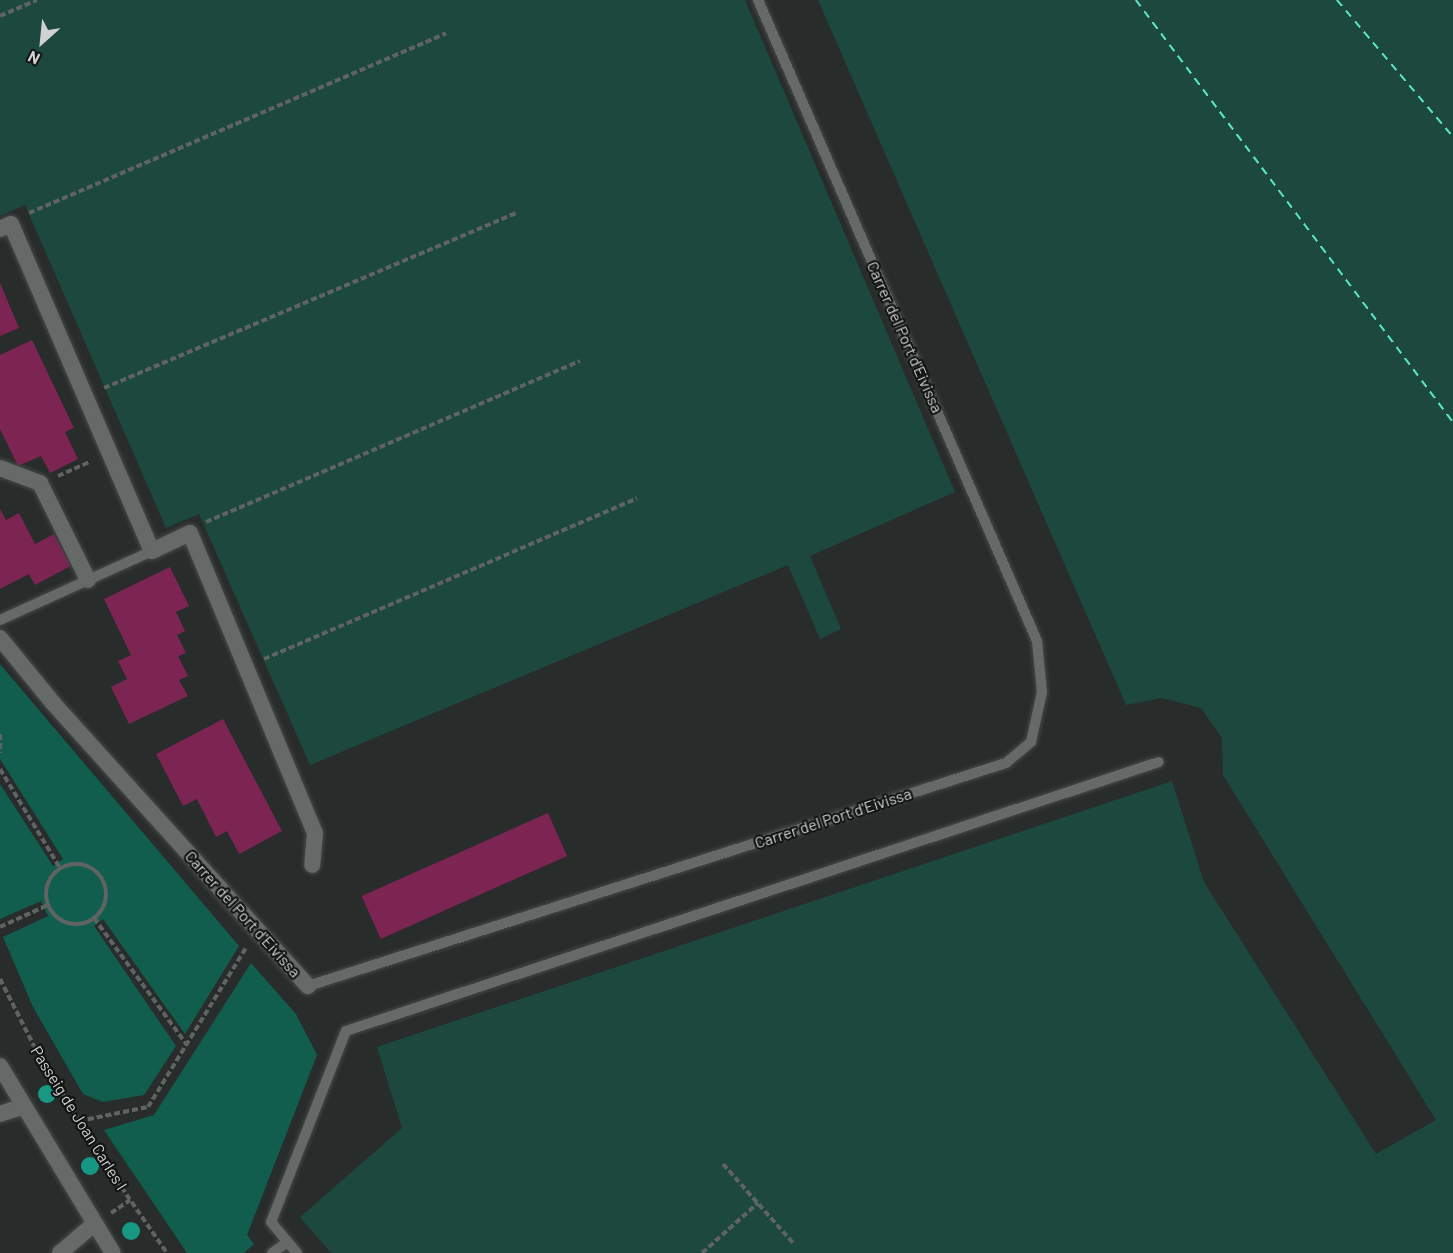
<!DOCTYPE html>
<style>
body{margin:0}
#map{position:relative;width:1453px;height:1253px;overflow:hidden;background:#282c2b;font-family:Barlow,sans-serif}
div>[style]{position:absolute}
.green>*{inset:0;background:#115e4f}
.water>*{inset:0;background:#1d483e}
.ferry>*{height:1.5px;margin-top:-0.75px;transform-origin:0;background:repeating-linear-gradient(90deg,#5be5c6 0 8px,transparent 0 14px)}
.building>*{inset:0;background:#7c2452;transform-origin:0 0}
.path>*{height:4px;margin-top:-2px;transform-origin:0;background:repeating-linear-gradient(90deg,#5f6362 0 6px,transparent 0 9px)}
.path>.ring{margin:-2px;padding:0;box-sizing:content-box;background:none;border:4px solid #5f6362;border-radius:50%}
.roads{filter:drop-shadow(0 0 2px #464948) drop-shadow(0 0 2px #464948)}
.service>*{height:10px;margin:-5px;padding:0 5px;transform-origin:5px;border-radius:5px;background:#656968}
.pedestrian>*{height:16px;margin:-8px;padding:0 8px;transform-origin:8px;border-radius:8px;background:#656968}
.minor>*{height:16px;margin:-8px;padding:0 8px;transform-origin:8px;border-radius:8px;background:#656968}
.trees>*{width:18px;height:18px;margin:-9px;border-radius:50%;background:#169883}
span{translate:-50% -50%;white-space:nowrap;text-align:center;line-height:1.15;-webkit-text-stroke:4.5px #121413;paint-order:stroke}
.street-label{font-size:16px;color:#d0d2d2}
.north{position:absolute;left:12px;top:12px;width:60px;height:60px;-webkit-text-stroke:4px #121413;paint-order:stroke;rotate:207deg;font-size:16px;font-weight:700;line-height:24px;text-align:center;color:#d0d2d2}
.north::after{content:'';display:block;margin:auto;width:21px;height:27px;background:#d0d2d2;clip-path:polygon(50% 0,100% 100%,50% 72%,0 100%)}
</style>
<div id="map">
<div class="green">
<i style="clip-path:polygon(0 664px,239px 946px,185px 1034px,103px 919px,94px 926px,176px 1046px,144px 1095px,103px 1102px,83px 1094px,33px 1007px,3px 937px,48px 916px,41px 901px,0 919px,0 784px,53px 866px,63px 859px,0 759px)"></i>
<i style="clip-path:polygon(251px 963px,296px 1014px,317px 1055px,247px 1235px,254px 1244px,244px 1253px,187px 1253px,104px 1130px,154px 1115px)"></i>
</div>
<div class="water">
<i style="clip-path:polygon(0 0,745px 0,955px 492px,810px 556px,841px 629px,820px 639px,788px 565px,310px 765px,199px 514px,166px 528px,25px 205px,0 216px)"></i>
<i style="clip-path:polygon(818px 0,1453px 0,1453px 1253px,331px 1253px,300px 1217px,402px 1128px,377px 1047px,1172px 781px,1204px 882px,1376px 1154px,1436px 1120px,1223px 775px,1222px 738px,1201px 708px,1162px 698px,1126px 705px)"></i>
</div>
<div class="ferry">
<i style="left:1136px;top:0;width:528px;rotate:53.09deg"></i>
<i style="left:1337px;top:0;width:180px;rotate:49.7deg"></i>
</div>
<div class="building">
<i style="clip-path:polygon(0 283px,19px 328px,0 336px)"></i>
<i style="clip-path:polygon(32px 340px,74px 428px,65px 432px,78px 459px,50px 473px,41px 456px,18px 466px,0 429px,0 355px)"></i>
<i style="clip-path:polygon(0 509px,6px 520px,19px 513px,35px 544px,54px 534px,71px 566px,35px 585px,29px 574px,0 589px)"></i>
<i style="clip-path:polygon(170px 567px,189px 606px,176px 612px,185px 631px,177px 635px,186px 653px,178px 656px,188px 676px,179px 680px,188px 696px,129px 724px,111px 687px,127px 679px,118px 661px,131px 655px,104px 599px)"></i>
<i style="clip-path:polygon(223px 719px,282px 831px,239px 854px,227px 831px,216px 837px,197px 799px,183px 806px,156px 754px)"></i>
<i style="left:548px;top:813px;width:47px;height:204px;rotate:66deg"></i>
</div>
<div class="path">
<i style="left:0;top:16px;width:40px;rotate:-23.4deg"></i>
<i style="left:29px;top:213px;width:454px;rotate:-23.3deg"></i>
<i style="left:104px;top:388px;width:450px;rotate:-23deg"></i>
<i style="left:58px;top:476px;width:35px;rotate:-24deg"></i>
<i style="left:206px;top:522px;width:407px;rotate:-23.3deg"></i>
<i style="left:264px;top:659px;width:406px;rotate:-23.3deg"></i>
<i style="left:0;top:734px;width:19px;rotate:90deg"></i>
<i style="left:0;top:769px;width:116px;rotate:58.8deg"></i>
<i class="ring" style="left:46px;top:864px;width:56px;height:56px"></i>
<i style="left:94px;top:918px;width:157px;rotate:53.8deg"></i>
<i style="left:0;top:927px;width:53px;rotate:-24.6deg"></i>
<i style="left:0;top:979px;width:75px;rotate:63.1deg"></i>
<i style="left:34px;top:1046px;width:139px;rotate:58.8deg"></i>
<i style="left:106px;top:1165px;width:107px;rotate:55.3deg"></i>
<i style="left:40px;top:1095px;width:20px;rotate:-33deg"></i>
<i style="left:79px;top:1121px;width:70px;rotate:-11.5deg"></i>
<i style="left:148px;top:1107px;width:187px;rotate:-58.4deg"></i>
<i style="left:723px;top:1164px;width:108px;rotate:48.4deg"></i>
<i style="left:111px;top:1213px;width:23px;rotate:-34deg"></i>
<i style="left:702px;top:1253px;width:75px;rotate:-41.8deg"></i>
</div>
<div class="roads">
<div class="service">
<i style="left:0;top:620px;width:167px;rotate:-24.4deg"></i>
<i style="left:308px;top:986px;width:733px;rotate:-17.72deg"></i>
<i style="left:1006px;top:763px;width:33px;rotate:-40deg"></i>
<i style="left:1031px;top:742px;width:51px;rotate:-77.6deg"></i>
<i style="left:1042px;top:692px;width:51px;rotate:-95.6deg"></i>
<i style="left:1037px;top:641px;width:699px;rotate:-113.52deg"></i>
<i style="left:272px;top:1253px;width:19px;rotate:-35deg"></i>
<i style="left:297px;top:1253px;width:40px;rotate:-130deg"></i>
<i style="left:271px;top:1222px;width:205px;rotate:-68.6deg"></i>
<i style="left:346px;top:1031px;width:856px;rotate:-18.31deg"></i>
</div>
<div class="pedestrian">
<i style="left:0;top:229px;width:12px;rotate:-24deg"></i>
<i style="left:11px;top:224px;width:356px;rotate:66.7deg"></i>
<i style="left:152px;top:551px;width:42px;rotate:-25.3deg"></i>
<i style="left:190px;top:533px;width:325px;rotate:67.4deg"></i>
<i style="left:315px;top:833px;width:32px;rotate:95deg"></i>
<i style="left:0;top:468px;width:43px;rotate:20.6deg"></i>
<i style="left:40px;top:483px;width:108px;rotate:63.7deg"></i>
<i style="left:0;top:1114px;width:23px;rotate:-18deg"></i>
<i style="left:60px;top:1253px;width:45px;rotate:-40.5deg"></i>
</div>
<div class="minor">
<i style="left:0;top:638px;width:84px;rotate:50.8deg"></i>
<i style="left:53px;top:703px;width:381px;rotate:48deg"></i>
<i style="left:0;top:1066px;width:218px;rotate:58.9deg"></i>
</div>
</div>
<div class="trees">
<i style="left:47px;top:1094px"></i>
<i style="left:90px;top:1166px"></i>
<i style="left:131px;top:1231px"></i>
</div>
<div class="street-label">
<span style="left:905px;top:337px;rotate:66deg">Carrer del Port d'Eivissa</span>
<span style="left:833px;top:818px;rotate:-18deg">Carrer del Port d'Eivissa</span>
<span style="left:243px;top:914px;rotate:48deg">Carrer del Port d'Eivissa</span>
<span style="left:79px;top:1118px;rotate:58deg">Passeig de Joan Carles I</span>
</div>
<div class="north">N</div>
</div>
